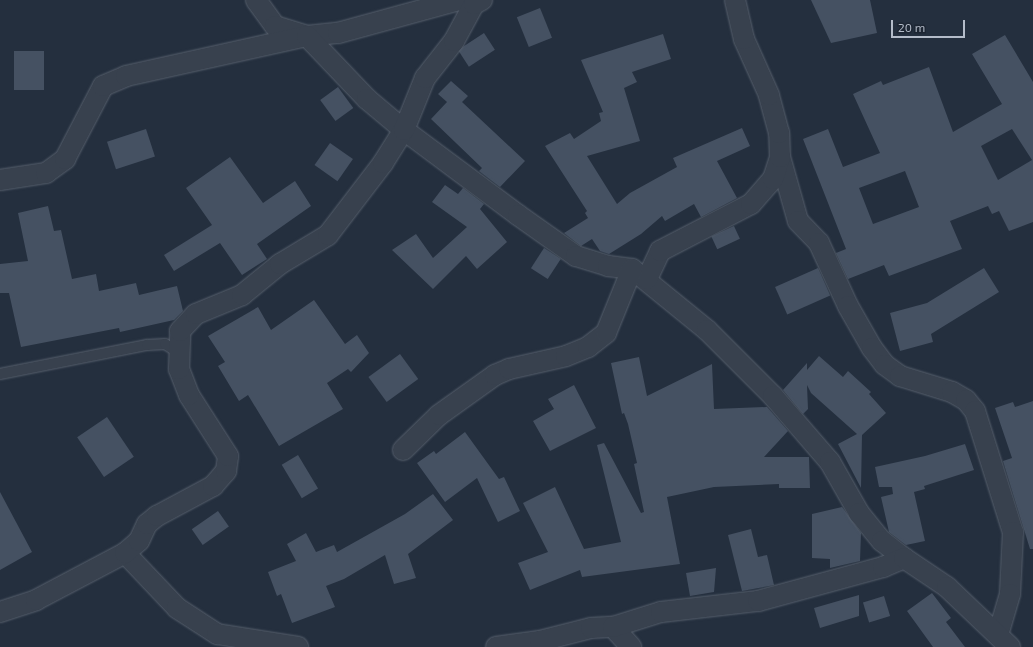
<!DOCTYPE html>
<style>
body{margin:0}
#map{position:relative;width:1033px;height:647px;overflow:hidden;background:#242f3e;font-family:"Exo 2",sans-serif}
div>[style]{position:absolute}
.building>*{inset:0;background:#455162;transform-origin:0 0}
.roads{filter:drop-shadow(0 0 1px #565f6c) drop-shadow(0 0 1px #565f6c)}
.lane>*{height:10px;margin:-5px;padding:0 5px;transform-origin:5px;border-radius:5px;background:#38414e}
.street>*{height:20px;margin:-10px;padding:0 10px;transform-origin:10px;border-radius:10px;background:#38414e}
span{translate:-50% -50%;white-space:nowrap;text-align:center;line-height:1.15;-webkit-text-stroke:3px #1d2633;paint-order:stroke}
.scale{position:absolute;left:891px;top:20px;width:74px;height:18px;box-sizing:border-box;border:2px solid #b4bcc9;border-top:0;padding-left:5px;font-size:12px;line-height:14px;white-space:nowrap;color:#b4bcc9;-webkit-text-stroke:3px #1d2633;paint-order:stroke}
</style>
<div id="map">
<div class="building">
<i style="clip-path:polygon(811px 0,870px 0,877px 33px,831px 43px)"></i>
<i style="left:540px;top:8px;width:32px;height:25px;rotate:68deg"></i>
<i style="left:484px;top:33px;width:20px;height:31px;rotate:57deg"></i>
<i style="clip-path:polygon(663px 34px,671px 59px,632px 72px,637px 82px,624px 88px,640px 141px,587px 156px,617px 204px,630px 193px,677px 167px,673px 158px,742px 128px,750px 146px,717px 161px,737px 198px,701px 217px,694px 204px,665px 221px,662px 216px,641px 234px,609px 254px,600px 251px,592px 239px,581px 246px,564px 233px,588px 218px,585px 213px,587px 211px,545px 146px,570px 133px,574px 139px,601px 121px,599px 113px,603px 112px,581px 60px)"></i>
<i style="clip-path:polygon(evenodd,1005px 35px,1033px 82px,1033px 222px,1009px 231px,999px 211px,992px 214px,988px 206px,950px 221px,962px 249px,889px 276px,884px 265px,848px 279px,836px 253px,846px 249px,803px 139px,828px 129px,843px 167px,880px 153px,853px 94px,881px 81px,883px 85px,929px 67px,953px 132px,1002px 104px,972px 54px,1005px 35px,1012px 129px,1032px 160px,998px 180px,981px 146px,1012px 129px,1005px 35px,905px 171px,919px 207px,873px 224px,859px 188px,905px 171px)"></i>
<i style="left:14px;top:51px;width:30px;height:39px"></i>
<i style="clip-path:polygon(451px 81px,468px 96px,462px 102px,525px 161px,500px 187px,479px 171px,482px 168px,431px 119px,447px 102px,438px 94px)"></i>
<i style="left:338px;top:87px;width:26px;height:22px;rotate:54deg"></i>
<i style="left:146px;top:129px;width:29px;height:41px;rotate:72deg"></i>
<i style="left:330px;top:143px;width:28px;height:27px;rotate:35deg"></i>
<i style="clip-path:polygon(230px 157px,263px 203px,295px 181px,311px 206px,257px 244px,267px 259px,242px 275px,220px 243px,174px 271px,164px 255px,212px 225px,186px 188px)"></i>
<i style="clip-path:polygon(445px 185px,458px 194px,463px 188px,484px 204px,480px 209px,507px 242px,477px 269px,466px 256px,433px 289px,392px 250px,416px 234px,433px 258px,467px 227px,432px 202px)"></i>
<i style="clip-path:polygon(48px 206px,54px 231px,61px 230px,72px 279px,96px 274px,99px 291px,136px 283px,139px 295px,177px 286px,183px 311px,174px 320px,120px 332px,119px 328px,21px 347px,9px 293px,0 293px,0 264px,28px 261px,18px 213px)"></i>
<i style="left:734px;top:226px;width:14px;height:25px;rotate:65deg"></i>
<i style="left:544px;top:248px;width:20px;height:24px;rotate:33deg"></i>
<i style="left:818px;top:268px;width:30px;height:47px;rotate:66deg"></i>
<i style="clip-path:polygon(984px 268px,999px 292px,931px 334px,933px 342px,900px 351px,890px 313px,927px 303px)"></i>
<i style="clip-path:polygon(314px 300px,345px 344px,357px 335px,369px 353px,351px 372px,348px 369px,327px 383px,343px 409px,279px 446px,248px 395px,239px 401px,218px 366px,225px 362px,208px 336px,258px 307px,271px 330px)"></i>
<i style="left:400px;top:354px;width:31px;height:39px;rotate:54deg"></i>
<i style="clip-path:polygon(819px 356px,843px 377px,848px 371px,871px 392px,869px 394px,886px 413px,862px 435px,861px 488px,838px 444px,857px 434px,811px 393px,807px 385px,808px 409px,803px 414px,783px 390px,807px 363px,807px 370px)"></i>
<i style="clip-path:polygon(639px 357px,647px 396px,712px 364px,714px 409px,767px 407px,788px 431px,764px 457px,809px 457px,810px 488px,779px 488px,779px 484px,714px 487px,667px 497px,680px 564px,582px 577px,580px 570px,530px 590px,518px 563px,548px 552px,523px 503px,555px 487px,584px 549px,621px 542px,597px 445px,604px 443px,641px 513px,644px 512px,634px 464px,637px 463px,628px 424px,624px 413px,622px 414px,611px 363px)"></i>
<i style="clip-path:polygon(574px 385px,596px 428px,550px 451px,533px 421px,554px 409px,548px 399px)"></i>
<i style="clip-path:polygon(1033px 401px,1033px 549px,1030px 549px,1003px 461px,1012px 458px,995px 408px,1013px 402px,1015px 407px)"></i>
<i style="left:107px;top:417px;width:48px;height:36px;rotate:56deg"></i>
<i style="clip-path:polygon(465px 432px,499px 479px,504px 477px,520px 511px,498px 522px,477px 478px,445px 502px,417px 463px,434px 451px,436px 454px)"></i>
<i style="clip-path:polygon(965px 444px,974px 470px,924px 486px,925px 489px,914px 492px,925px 541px,906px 545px,889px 532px,881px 497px,893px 494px,892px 487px,879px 487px,875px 467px,925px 456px)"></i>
<i style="left:298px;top:455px;width:39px;height:19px;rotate:59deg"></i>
<i style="clip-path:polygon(0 492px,32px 552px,0 570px)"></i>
<i style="clip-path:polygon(433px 494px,453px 520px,408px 554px,416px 578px,394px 584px,385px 555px,344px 579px,326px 586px,335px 607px,292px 623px,281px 594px,277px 596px,268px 572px,296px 561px,287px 544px,306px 533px,316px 552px,334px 545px,337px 552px,405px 514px)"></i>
<i style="clip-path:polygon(842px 507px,861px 533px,860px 561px,830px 568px,830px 559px,812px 558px,812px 514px)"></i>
<i style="left:218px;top:511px;width:19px;height:32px;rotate:55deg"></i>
<i style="clip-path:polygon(751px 529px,758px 557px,767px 555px,774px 585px,742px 591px,728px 535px)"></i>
<i style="clip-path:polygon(716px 568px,714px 592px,690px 596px,686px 573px)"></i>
<i style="clip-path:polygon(932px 593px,951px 618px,946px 622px,965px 647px,933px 647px,907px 611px)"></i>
<i style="clip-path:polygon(859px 595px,859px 616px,820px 628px,814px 608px)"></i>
<i style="left:884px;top:596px;width:21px;height:22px;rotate:73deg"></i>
</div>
<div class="roads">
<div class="lane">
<i style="left:0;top:374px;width:150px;rotate:-11.2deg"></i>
<i style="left:147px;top:345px;width:18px;rotate:-3deg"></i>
<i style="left:165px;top:344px;width:15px;rotate:32deg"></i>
</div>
<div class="street">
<i style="left:256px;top:0;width:32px;rotate:54deg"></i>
<i style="left:275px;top:26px;width:34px;rotate:17deg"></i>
<i style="left:307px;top:36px;width:31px;rotate:-6deg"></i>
<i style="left:338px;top:33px;width:125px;rotate:-15.3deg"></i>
<i style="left:780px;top:157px;width:66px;rotate:74.3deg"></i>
<i style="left:798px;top:221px;width:30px;rotate:46deg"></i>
<i style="left:819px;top:243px;width:69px;rotate:65.3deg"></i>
<i style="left:848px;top:306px;width:48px;rotate:60.3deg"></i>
<i style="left:872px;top:348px;width:21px;rotate:53deg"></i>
<i style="left:885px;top:365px;width:19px;rotate:36deg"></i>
<i style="left:900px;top:376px;width:54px;rotate:17.1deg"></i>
<i style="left:952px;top:392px;width:16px;rotate:30deg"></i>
<i style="left:966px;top:400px;width:14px;rotate:51deg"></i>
<i style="left:975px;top:411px;width:127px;rotate:72.6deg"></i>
<i style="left:1013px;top:532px;width:62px;rotate:92.8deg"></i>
<i style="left:1010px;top:594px;width:43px;rotate:106.3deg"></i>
<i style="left:0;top:180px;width:47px;rotate:-8.7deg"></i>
<i style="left:46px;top:173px;width:24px;rotate:-36deg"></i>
<i style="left:65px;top:159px;width:82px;rotate:-62.5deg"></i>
<i style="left:103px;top:86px;width:25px;rotate:-23deg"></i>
<i style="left:126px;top:76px;width:185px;rotate:-12.5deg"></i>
<i style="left:307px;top:36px;width:87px;rotate:46.4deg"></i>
<i style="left:367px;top:99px;width:48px;rotate:40deg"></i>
<i style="left:404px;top:130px;width:142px;rotate:36.7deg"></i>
<i style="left:518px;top:215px;width:71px;rotate:35.3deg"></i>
<i style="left:576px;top:256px;width:34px;rotate:17deg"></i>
<i style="left:608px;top:266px;width:24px;rotate:7deg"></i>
<i style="left:632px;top:269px;width:97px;rotate:39.1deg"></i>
<i style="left:707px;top:330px;width:93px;rotate:45deg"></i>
<i style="left:773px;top:396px;width:87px;rotate:49.2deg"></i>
<i style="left:830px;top:462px;width:59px;rotate:60.4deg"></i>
<i style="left:859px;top:513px;width:36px;rotate:51deg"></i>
<i style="left:882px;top:541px;width:28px;rotate:38deg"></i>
<i style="left:647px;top:279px;width:31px;rotate:-65deg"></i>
<i style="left:660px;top:251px;width:102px;rotate:-27.3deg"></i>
<i style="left:751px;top:204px;width:33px;rotate:-49deg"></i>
<i style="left:773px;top:179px;width:23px;rotate:-72deg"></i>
<i style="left:780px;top:157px;width:24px;rotate:-92deg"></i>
<i style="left:779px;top:133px;width:39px;rotate:-105deg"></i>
<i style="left:769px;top:95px;width:61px;rotate:-114.1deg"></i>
<i style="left:744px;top:39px;width:40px;rotate:-103deg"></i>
<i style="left:403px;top:450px;width:50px;rotate:-44.2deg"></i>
<i style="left:439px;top:415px;width:69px;rotate:-35.5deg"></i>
<i style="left:495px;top:375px;width:15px;rotate:-23deg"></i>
<i style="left:509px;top:369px;width:58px;rotate:-12.8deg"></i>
<i style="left:566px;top:356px;width:24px;rotate:-22deg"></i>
<i style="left:588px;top:347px;width:23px;rotate:-38deg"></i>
<i style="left:606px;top:333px;width:69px;rotate:-67.9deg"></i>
<i style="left:125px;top:553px;width:76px;rotate:46.6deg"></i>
<i style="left:177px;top:608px;width:48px;rotate:33deg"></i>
<i style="left:217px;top:634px;width:82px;rotate:9.1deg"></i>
<i style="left:0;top:612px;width:38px;rotate:-18deg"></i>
<i style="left:36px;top:600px;width:101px;rotate:-27.8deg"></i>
<i style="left:125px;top:553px;width:18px;rotate:-41deg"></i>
<i style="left:139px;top:541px;width:19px;rotate:-65deg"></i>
<i style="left:147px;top:524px;width:13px;rotate:-39deg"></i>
<i style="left:157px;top:516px;width:64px;rotate:-28.2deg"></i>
<i style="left:213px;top:486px;width:20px;rotate:-49deg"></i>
<i style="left:226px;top:471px;width:15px;rotate:-82deg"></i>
<i style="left:228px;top:456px;width:72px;rotate:-122.6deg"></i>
<i style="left:189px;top:395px;width:28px;rotate:-111deg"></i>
<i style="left:179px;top:369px;width:38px;rotate:-88deg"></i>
<i style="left:180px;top:331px;width:23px;rotate:-47deg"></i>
<i style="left:196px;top:314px;width:50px;rotate:-22.4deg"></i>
<i style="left:242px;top:295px;width:49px;rotate:-39.2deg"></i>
<i style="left:280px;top:264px;width:56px;rotate:-31.1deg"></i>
<i style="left:328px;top:235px;width:91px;rotate:-52.6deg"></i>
<i style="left:383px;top:163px;width:39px;rotate:-58deg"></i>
<i style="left:404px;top:130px;width:56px;rotate:-68deg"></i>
<i style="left:425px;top:78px;width:47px;rotate:-51.9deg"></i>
<i style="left:454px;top:41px;width:42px;rotate:-61.6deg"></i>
<i style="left:474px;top:4px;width:9px;rotate:-27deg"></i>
<i style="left:613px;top:627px;width:27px;rotate:48deg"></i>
<i style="left:496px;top:647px;width:44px;rotate:-7.8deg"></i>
<i style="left:540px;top:641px;width:53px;rotate:-14.3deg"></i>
<i style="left:591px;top:628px;width:22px;rotate:-3deg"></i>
<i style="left:613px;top:627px;width:50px;rotate:-17.4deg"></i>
<i style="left:661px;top:612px;width:98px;rotate:-6.5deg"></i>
<i style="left:758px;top:601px;width:130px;rotate:-15.2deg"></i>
<i style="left:883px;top:567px;width:23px;rotate:-23deg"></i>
<i style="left:904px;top:558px;width:52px;rotate:34deg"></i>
<i style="left:947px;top:587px;width:87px;rotate:43.6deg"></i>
</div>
</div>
<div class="scale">20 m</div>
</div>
